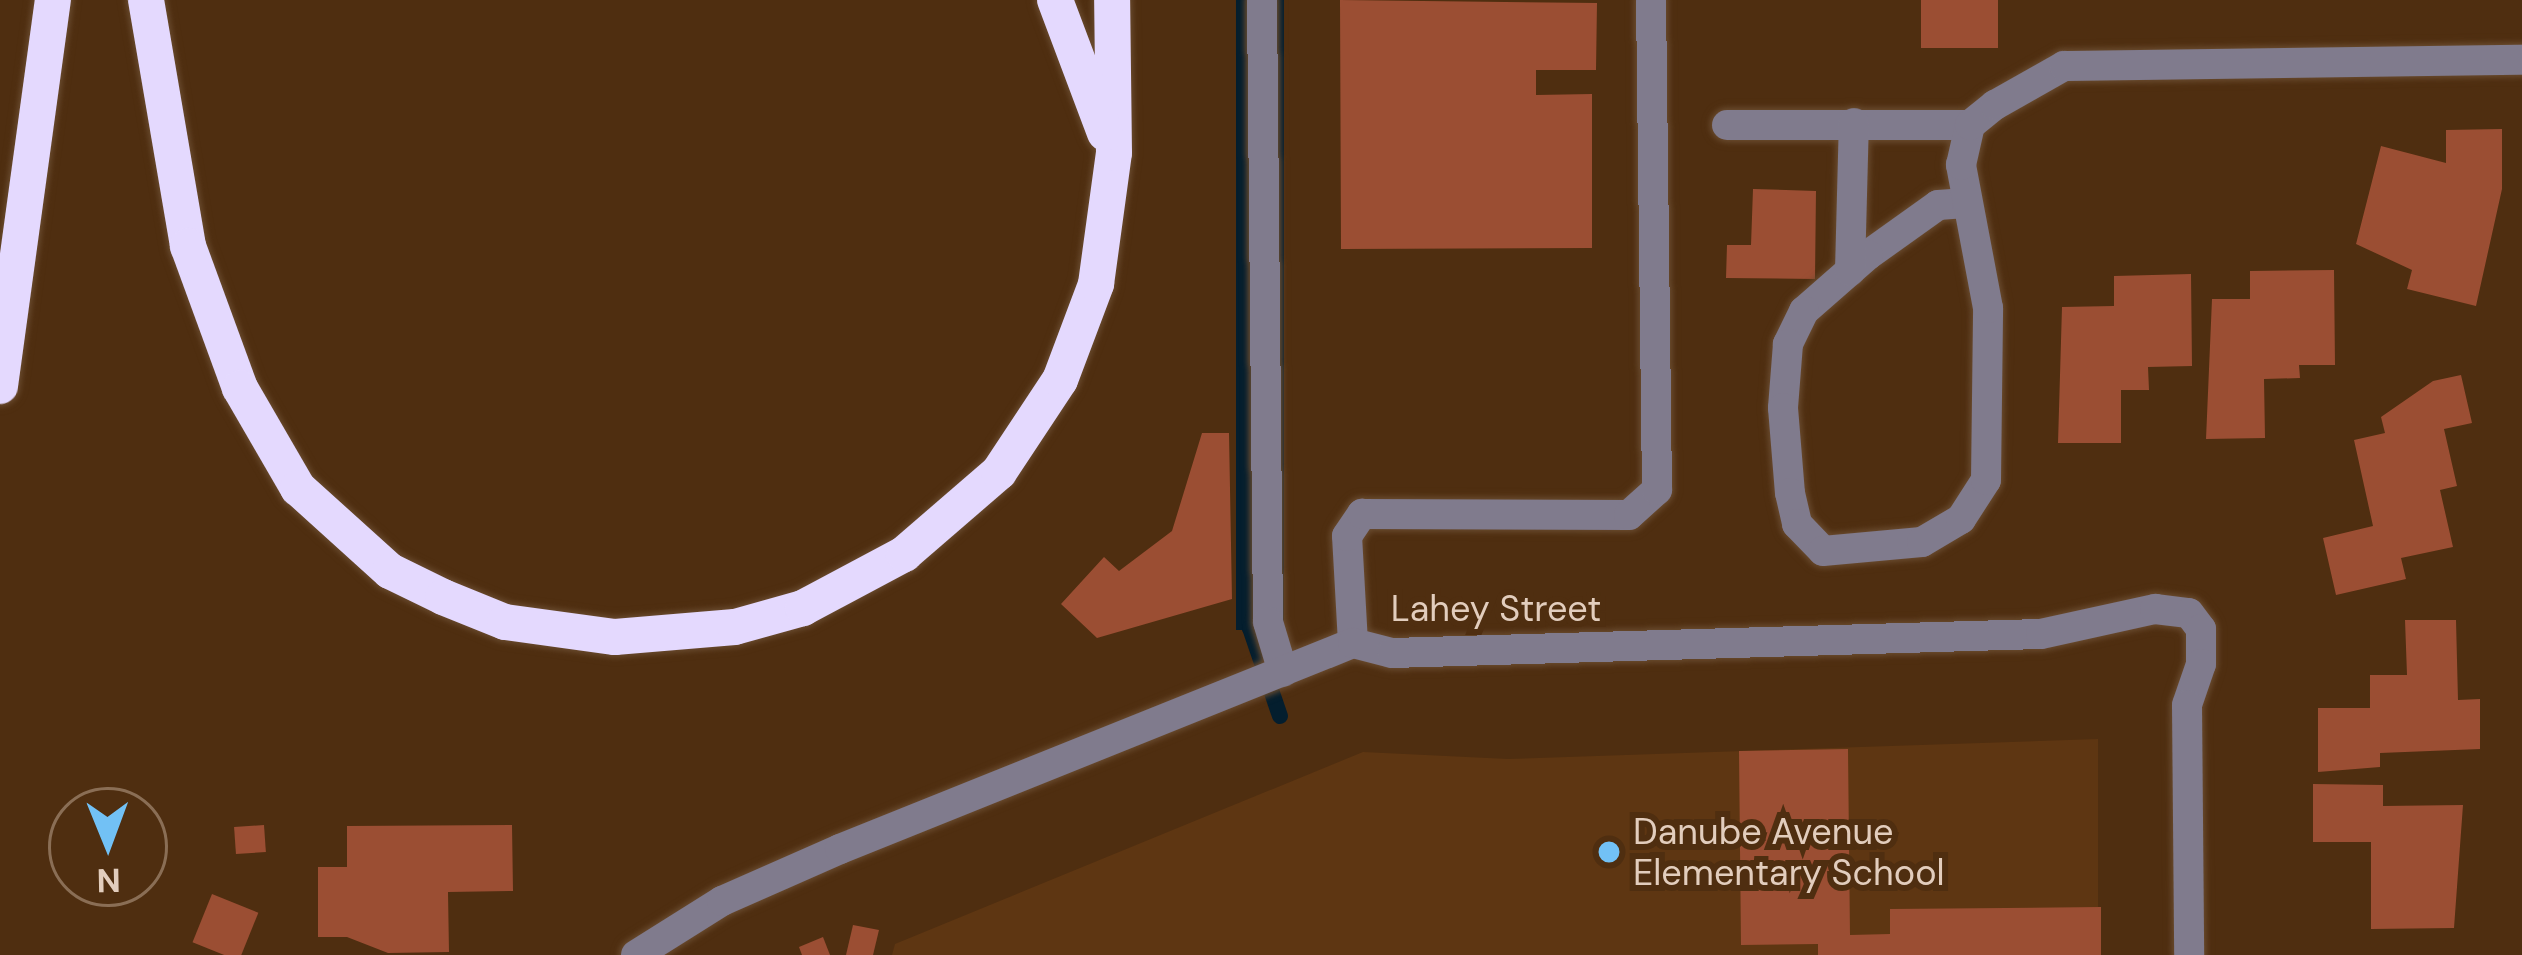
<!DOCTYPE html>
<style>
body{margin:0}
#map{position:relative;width:2522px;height:955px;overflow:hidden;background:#4f2e10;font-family:"DM Sans",sans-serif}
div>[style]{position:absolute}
.built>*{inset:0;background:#5e3612}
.water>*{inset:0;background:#041e2e;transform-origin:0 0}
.stream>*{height:16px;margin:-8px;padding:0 8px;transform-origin:8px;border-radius:8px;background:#041e2e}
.building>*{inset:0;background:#9b4e33;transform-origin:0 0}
.roads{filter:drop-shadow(0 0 3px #694b2f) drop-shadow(0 0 3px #694b2f)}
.minor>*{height:30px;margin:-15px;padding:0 15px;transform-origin:15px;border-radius:15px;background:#807b8d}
.highway>*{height:36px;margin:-18px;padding:0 18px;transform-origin:18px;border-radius:18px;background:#e4d9fe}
.dots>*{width:33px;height:33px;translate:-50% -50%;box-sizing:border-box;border:6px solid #4f2e10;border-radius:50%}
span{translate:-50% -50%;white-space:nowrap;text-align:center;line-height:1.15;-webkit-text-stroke:12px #4f2e10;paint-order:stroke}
.street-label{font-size:36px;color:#e2cdbd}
.poi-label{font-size:36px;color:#e2cdbd}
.left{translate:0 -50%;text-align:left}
.north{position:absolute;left:48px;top:787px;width:120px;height:120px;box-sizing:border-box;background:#4f2e10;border:3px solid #8a6e55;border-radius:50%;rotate:179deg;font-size:33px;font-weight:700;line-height:48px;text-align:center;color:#e2cdbd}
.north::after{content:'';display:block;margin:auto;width:42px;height:54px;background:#72c1f5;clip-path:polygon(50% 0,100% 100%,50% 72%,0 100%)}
</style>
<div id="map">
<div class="built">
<i style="clip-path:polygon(2098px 739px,2098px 955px,892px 955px,895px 944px,1363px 752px,1508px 759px)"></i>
</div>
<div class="water">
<i style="left:1236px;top:0;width:48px;height:630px"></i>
</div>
<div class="stream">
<i style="left:1256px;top:609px;width:20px;rotate:108deg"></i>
<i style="left:1250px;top:628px;width:93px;rotate:71.2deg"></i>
</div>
<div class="building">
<i style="clip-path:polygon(1340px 0,1597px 3px,1596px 70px,1536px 70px,1536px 95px,1592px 94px,1592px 248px,1341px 249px)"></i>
<i style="left:1921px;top:0;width:77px;height:48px"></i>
<i style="clip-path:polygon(2502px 129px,2502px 189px,2476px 306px,2407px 289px,2412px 270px,2356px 244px,2381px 146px,2446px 163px,2446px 130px)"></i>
<i style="clip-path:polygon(1753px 189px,1816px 191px,1815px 279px,1726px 278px,1727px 245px,1751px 245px)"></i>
<i style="clip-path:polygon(2334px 270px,2335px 365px,2299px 365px,2300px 378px,2264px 379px,2265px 438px,2206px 439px,2212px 299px,2250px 299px,2250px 271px)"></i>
<i style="clip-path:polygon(2191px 274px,2192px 366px,2148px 367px,2149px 390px,2121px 390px,2121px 443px,2058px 443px,2062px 307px,2114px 306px,2114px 276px)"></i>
<i style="clip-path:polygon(2461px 375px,2472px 423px,2444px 429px,2457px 486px,2440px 490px,2453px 547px,2401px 558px,2406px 579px,2336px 595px,2323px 538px,2373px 526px,2354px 440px,2385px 433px,2381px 417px,2433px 381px)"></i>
<i style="clip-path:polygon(1202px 433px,1229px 433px,1232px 599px,1097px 638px,1061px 604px,1104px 557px,1119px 571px,1172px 531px)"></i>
<i style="clip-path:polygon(2405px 620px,2456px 620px,2458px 700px,2480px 699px,2480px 749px,2380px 753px,2380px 767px,2318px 772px,2318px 708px,2370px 708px,2370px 675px,2407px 675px)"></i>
<i style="clip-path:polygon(1848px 749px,1850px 935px,1890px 934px,1890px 909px,2101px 907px,2101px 955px,1818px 955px,1818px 944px,1741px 945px,1739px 751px)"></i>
<i style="clip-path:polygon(2313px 784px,2383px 785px,2383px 806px,2463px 805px,2454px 928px,2371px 929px,2371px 842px,2313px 842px)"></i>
<i style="left:264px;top:825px;width:27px;height:30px;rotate:86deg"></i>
<i style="clip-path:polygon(512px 825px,513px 891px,448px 892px,449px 952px,388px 953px,347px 937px,318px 937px,318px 867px,347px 867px,347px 826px)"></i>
<i style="left:212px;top:894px;width:50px;height:52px;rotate:22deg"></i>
<i style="clip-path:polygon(853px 925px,879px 930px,873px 955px,846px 955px)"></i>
<i style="clip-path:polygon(823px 937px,830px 955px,802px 955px,799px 947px)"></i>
</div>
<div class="roads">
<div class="minor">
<i style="left:1262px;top:0;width:622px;rotate:89.45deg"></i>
<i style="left:1268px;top:622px;width:52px;rotate:73.3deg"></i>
<i style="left:1727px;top:125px;width:243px"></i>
<i style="left:1966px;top:203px;width:28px;rotate:176deg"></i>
<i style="left:1938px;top:205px;width:86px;rotate:144.5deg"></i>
<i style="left:1868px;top:255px;width:85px;rotate:138.8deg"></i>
<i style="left:1804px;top:311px;width:37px;rotate:116deg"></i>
<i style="left:1788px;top:344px;width:64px;rotate:94.5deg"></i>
<i style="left:1783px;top:408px;width:85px;rotate:85.3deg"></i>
<i style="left:1790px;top:493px;width:32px;rotate:77deg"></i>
<i style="left:1797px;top:524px;width:37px;rotate:46deg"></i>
<i style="left:1823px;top:551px;width:99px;rotate:-5.2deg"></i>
<i style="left:1922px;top:542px;width:45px;rotate:-30.5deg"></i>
<i style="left:1961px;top:519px;width:46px;rotate:-57.3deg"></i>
<i style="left:1986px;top:480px;width:172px;rotate:-89.3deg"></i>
<i style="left:1988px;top:308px;width:146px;rotate:-100.7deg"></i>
<i style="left:1961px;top:165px;width:41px;rotate:-77.3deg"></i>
<i style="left:1970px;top:125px;width:32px;rotate:-39deg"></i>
<i style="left:1995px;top:105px;width:79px;rotate:-29.5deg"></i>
<i style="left:2064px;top:66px;width:458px;rotate:-0.8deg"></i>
<i style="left:1850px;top:271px;width:148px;rotate:-88.5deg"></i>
<i style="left:1353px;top:643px;width:107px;rotate:-93.2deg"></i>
<i style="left:1347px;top:536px;width:27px;rotate:-56deg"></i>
<i style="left:1362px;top:514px;width:267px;rotate:0.2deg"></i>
<i style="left:1629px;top:515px;width:38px;rotate:-42deg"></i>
<i style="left:1657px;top:490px;width:490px;rotate:-90.7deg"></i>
<i style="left:636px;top:955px;width:102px;rotate:-32.1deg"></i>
<i style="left:722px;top:901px;width:129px;rotate:-23.8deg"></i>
<i style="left:840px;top:849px;width:553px;rotate:-21.88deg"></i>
<i style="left:1353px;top:643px;width:40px;rotate:14.4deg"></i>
<i style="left:1392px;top:653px;width:649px;rotate:-1.68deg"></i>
<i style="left:2041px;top:634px;width:117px;rotate:-12.4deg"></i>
<i style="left:2155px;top:609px;width:34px;rotate:7deg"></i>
<i style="left:2189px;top:613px;width:20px;rotate:53deg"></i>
<i style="left:2201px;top:629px;width:35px;rotate:90deg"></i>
<i style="left:2201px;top:664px;width:43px;rotate:108.9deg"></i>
<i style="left:2187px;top:705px;width:250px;rotate:89.5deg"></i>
</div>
<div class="highway">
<i style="left:146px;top:0;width:250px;rotate:80.3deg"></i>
<i style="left:188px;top:246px;width:151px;rotate:69.9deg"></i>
<i style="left:240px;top:388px;width:116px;rotate:59.9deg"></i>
<i style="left:298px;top:488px;width:124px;rotate:42.1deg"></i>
<i style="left:390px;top:571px;width:59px;rotate:26.1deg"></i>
<i style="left:443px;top:597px;width:67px;rotate:22deg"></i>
<i style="left:505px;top:622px;width:111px;rotate:7.8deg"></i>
<i style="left:615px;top:637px;width:120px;rotate:-4.8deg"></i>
<i style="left:735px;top:627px;width:71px;rotate:-15.6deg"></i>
<i style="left:803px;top:608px;width:115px;rotate:-28.1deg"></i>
<i style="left:904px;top:554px;width:125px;rotate:-40.8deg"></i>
<i style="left:999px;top:472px;width:110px;rotate:-56.5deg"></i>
<i style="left:1060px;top:380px;width:103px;rotate:-69.4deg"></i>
<i style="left:1096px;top:284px;width:132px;rotate:-82.2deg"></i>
<i style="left:1114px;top:153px;width:153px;rotate:-90.7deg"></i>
<i style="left:1055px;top:0;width:142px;rotate:69.4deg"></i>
<i style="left:0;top:386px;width:390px;rotate:-82.2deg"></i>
</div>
</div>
<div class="dots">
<i style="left:1609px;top:852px;background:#72c1f5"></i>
</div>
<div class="street-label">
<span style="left:1496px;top:609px">Lahey Street</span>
</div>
<div class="poi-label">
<span class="left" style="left:1633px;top:852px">Danube Avenue<br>Elementary School</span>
</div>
<div class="north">N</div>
</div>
